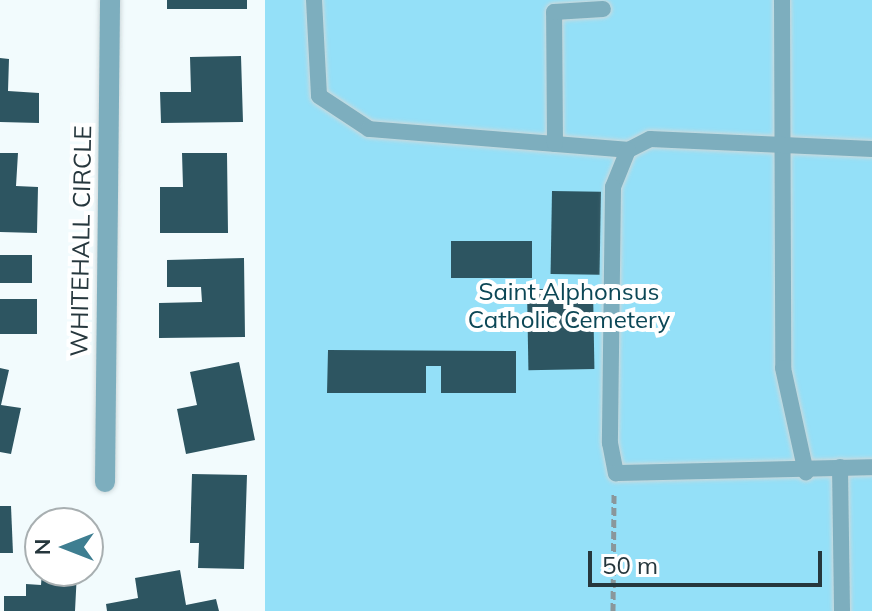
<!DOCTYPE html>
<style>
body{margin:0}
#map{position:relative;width:872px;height:611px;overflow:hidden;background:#f2fbfd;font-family:Mulish,sans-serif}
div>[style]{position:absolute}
.green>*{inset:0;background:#94e0f8;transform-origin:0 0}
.building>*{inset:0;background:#2d5561;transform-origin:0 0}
.path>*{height:5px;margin-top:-2.5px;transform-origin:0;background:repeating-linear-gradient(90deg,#8a979b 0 8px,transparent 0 12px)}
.roads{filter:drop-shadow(0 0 2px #cdd8da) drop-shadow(0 0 2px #cdd8da)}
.service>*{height:16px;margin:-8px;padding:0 8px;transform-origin:8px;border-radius:8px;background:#7daebe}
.minor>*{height:20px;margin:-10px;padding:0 10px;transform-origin:10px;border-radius:10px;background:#7daebe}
span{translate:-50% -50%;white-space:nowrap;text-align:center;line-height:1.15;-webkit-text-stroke:8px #fff;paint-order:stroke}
.street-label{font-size:24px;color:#26373d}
.park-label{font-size:24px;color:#0c4756}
.north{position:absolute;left:24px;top:507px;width:80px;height:80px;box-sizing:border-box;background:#fff;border:2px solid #a8afb1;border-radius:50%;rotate:270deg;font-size:22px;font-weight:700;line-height:32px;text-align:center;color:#26373d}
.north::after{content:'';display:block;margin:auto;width:28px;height:36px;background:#3e7e91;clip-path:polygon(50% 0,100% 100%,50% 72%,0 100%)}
.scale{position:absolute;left:588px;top:551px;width:234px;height:36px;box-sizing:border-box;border:4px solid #26373d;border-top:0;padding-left:10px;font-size:24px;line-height:28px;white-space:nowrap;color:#26373d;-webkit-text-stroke:6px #fff;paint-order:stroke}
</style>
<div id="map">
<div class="green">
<i style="left:265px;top:0;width:607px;height:611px"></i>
</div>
<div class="building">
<i style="left:167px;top:0;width:80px;height:9px"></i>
<i style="clip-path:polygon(241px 56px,243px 122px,161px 123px,160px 92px,191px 92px,190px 57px)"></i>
<i style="clip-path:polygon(0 58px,9px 59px,8px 91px,39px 93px,39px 123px,0 122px)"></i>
<i style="clip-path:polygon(0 153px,18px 153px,16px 186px,38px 187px,37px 233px,0 232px)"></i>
<i style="clip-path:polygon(182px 153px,227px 153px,228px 233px,160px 233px,160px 187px,183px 187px)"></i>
<i style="left:552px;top:191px;width:49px;height:83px;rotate:1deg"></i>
<i style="left:451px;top:241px;width:81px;height:37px"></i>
<i style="left:0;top:255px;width:32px;height:28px"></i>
<i style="clip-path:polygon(244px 258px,245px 337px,159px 338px,159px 303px,202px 302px,201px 287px,167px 287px,167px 260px)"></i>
<i style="left:593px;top:288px;width:81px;height:66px;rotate:89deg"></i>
<i style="left:0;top:299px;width:37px;height:35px"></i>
<i style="clip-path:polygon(328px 350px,516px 351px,516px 393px,441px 393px,441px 366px,426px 366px,426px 393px,327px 393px)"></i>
<i style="clip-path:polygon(239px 362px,255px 440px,186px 454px,177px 409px,197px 405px,190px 372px)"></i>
<i style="clip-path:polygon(0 368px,9px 370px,1px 405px,21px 408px,11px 454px,0 452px)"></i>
<i style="clip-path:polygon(192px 474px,247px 475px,244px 569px,198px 568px,199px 543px,190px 543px)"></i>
<i style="clip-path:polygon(0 506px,11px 506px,13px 553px,0 553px)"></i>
<i style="clip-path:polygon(180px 570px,186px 605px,216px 599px,219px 611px,107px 611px,106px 604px,138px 598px,135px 578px)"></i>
<i style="clip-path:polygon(42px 571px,77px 572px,75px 611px,4px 611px,4px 596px,26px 596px,26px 584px,41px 585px)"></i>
</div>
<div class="path">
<i style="left:613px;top:611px;width:117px;rotate:-89.5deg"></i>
</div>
<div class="roads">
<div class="service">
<i style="left:314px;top:0;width:96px;rotate:87deg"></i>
<i style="left:319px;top:96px;width:60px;rotate:33.4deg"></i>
<i style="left:369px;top:129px;width:260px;rotate:4.6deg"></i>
<i style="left:782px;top:0;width:368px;rotate:89.8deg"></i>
<i style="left:783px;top:368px;width:107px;rotate:77.6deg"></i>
<i style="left:555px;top:144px;width:132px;rotate:-90.4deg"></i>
<i style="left:554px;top:12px;width:49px;rotate:-3.5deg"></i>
<i style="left:872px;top:149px;width:222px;rotate:-177.4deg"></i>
<i style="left:650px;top:139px;width:25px;rotate:153deg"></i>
<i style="left:628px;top:150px;width:40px;rotate:112deg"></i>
<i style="left:613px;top:187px;width:256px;rotate:90.7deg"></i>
<i style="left:610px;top:443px;width:31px;rotate:79deg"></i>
<i style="left:616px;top:473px;width:256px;rotate:-1.3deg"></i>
<i style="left:840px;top:467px;width:144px;rotate:89.2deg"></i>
</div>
<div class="minor">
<i style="left:105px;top:482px;width:482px;rotate:-89.4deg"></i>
</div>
</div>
<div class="street-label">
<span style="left:81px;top:241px;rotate:-89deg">WHITEHALL CIRCLE</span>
</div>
<div class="park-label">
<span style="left:569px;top:306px">Saint Alphonsus<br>Catholic Cemetery</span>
</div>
<div class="north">N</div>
<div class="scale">50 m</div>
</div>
